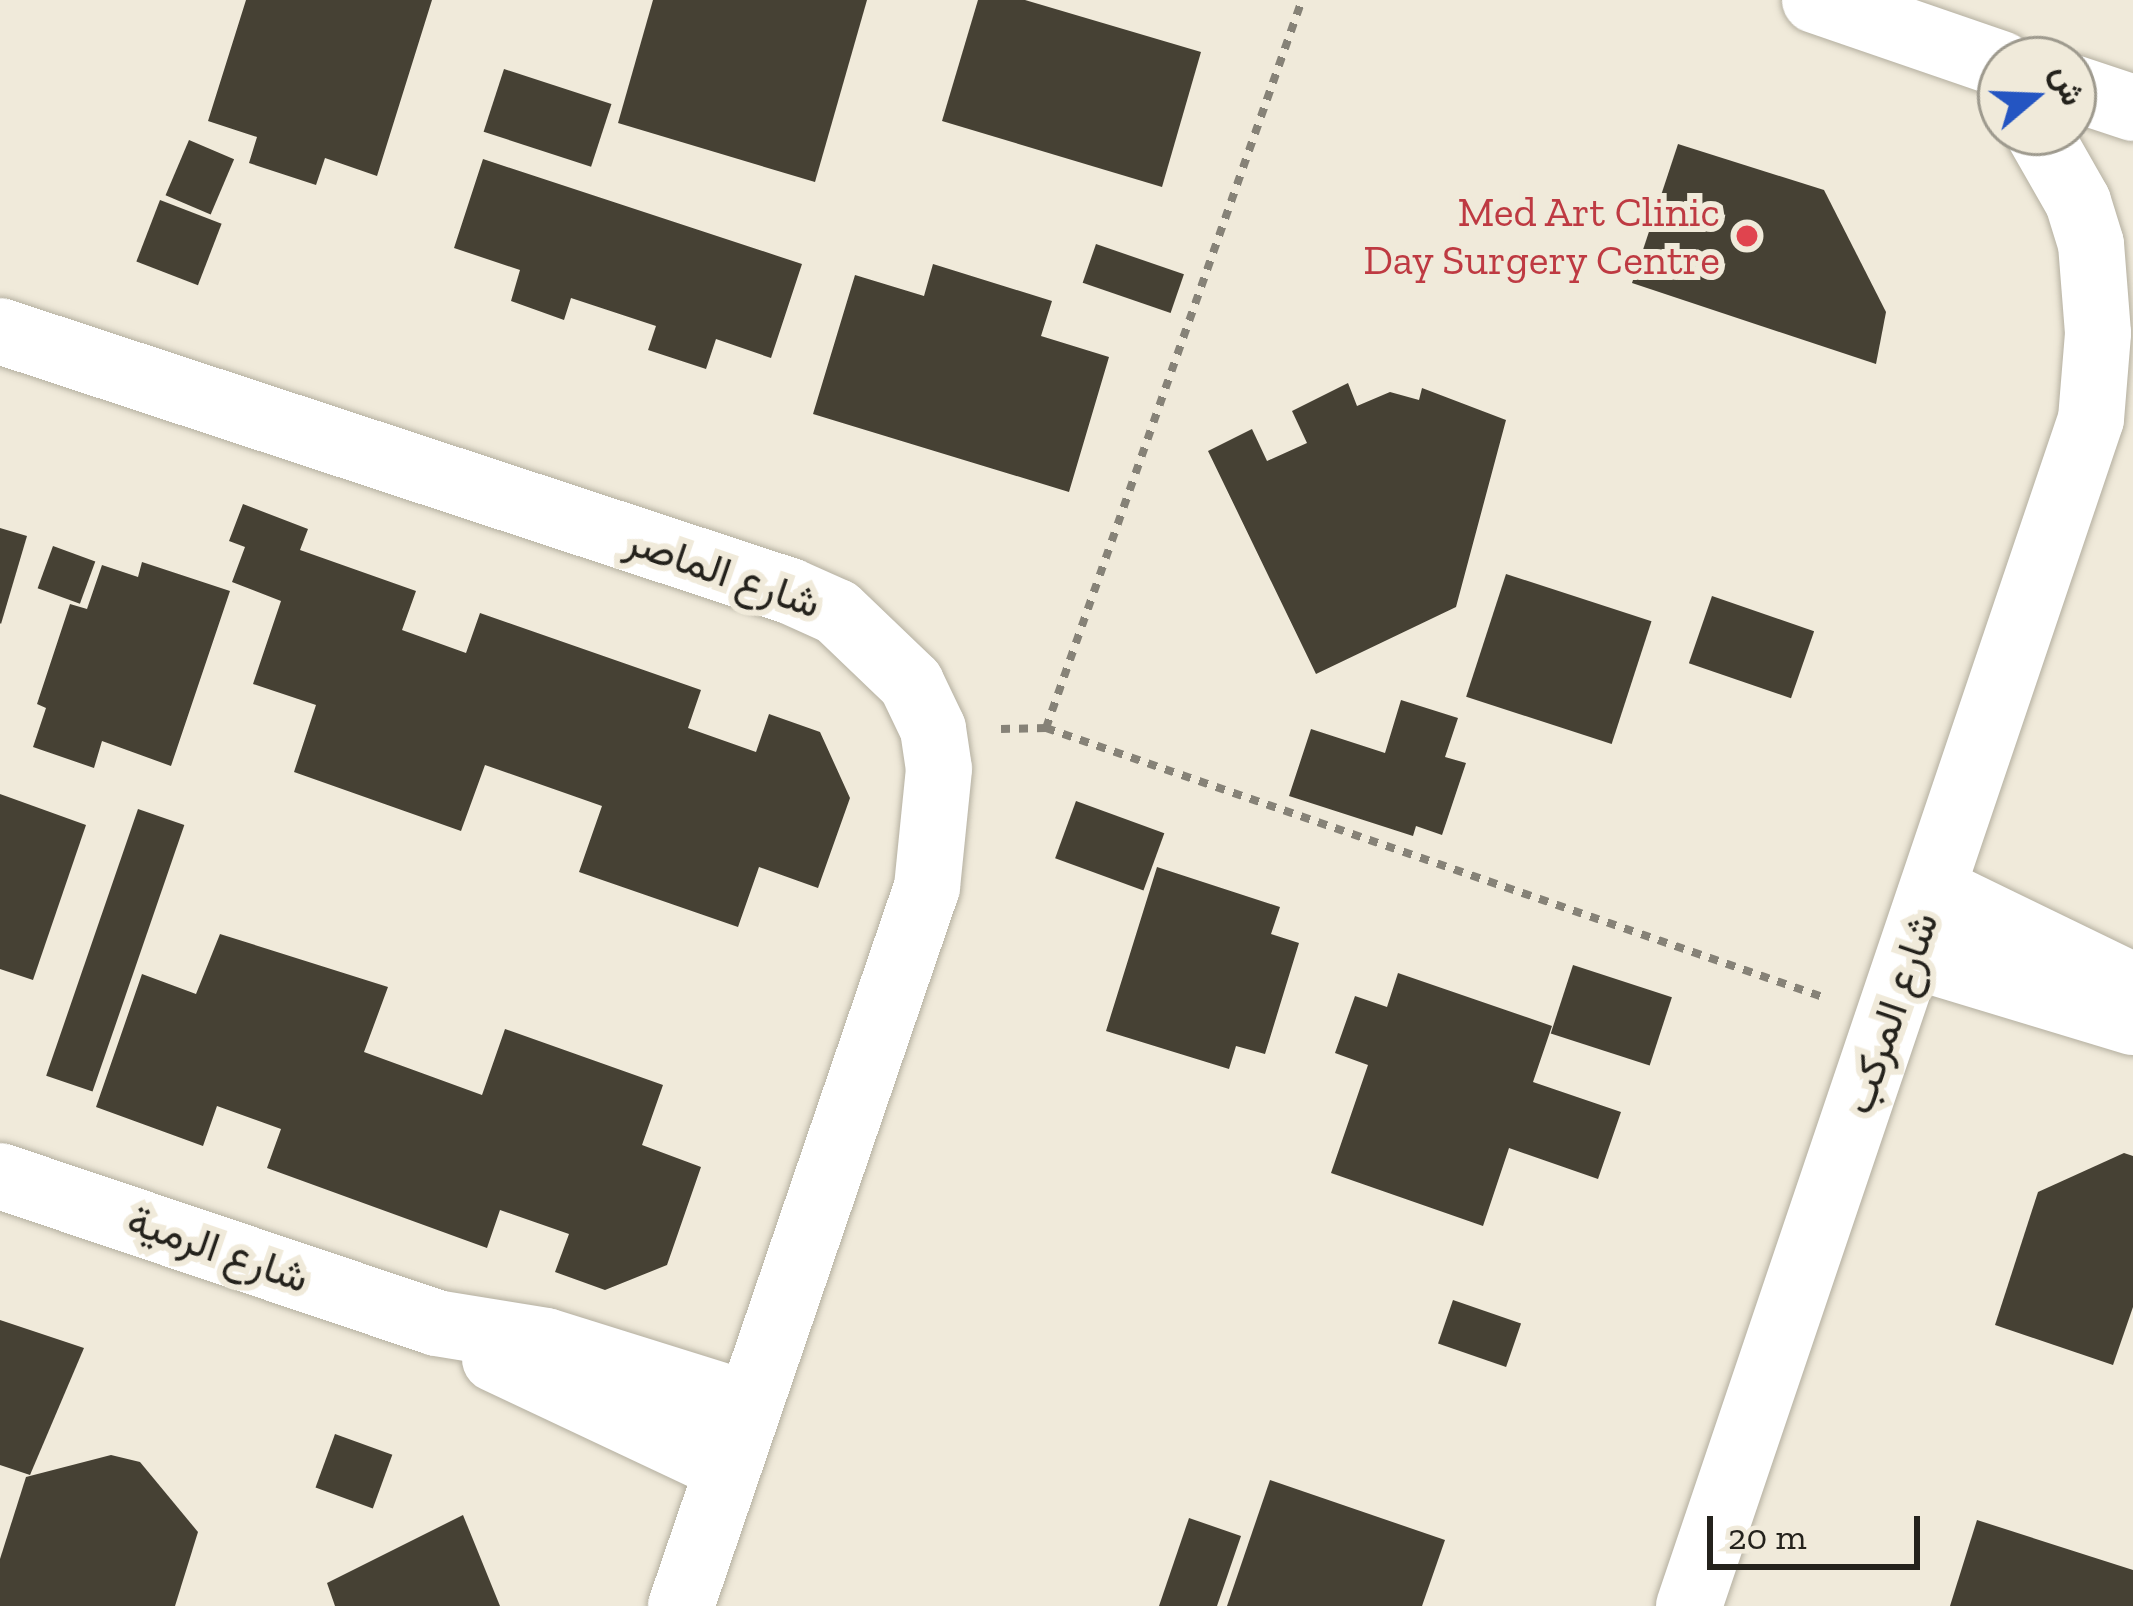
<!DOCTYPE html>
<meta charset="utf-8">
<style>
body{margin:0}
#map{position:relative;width:2133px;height:1606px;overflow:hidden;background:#f0eada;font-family:"Zilla Slab",Vazirmatn,serif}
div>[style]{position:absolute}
.building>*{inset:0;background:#464134;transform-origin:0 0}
.path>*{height:8px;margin-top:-4px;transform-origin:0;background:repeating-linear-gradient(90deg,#868277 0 9px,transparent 0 18px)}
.roads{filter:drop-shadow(0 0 3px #b4afa0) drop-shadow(0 0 3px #b4afa0)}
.minor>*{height:66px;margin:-33px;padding:0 33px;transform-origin:33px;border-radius:33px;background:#fff}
.major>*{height:66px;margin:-33px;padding:0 33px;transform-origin:33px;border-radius:33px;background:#fff}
.dots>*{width:33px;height:33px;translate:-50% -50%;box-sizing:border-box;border:6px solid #f0eada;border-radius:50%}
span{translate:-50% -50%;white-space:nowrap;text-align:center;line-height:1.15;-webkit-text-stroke:12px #f0eada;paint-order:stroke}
.health-label{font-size:42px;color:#be3a42}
.right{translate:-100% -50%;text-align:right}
.street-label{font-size:42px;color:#24221c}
.north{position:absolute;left:1977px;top:36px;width:120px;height:120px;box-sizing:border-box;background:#f0eada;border:3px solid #9e9a8e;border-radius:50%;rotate:71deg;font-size:33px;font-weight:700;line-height:48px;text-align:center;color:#24221c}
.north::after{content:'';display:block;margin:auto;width:42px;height:54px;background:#2455c2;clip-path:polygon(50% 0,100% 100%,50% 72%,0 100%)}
.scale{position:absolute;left:1707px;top:1516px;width:213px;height:54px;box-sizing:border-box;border:6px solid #24221c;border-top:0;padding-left:15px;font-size:36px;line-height:42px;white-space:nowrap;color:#24221c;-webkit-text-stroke:9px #f0eada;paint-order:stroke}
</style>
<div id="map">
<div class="building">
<i style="clip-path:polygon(246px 0,432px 0,377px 176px,325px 158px,316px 185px,249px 163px,257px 137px,208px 121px)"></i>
<i style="clip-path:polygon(653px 0,867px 0,815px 182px,618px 123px)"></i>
<i style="clip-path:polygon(978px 0,1025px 0,1201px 52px,1162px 187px,942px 121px)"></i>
<i style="left:504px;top:69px;width:113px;height:66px;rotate:18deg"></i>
<i style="left:189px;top:140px;width:49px;height:60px;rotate:23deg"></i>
<i style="clip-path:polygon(1678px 144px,1824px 190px,1886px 312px,1876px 364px,1632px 283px)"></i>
<i style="clip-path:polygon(483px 159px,802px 264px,771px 358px,716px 339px,706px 369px,648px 350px,656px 326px,571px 298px,564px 320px,511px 301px,520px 270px,454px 248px)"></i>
<i style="left:160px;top:200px;width:66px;height:66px;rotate:21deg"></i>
<i style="left:1096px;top:244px;width:93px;height:41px;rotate:19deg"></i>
<i style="clip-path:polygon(933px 264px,1052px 301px,1041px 336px,1109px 357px,1069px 492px,813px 414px,855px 275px,924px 296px)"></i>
<i style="clip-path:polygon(1348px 383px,1357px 406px,1390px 392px,1419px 400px,1422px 388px,1506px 420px,1456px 607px,1316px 674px,1208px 451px,1252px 429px,1267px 461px,1307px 443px,1292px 411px)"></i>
<i style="clip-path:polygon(243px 504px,308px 529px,300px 550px,416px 591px,402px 630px,466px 653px,480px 613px,701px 690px,688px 728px,756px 752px,769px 714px,820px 732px,850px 798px,818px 888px,759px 867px,738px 927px,579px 872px,602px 806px,485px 765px,461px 831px,294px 772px,316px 705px,253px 684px,281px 601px,232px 582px,245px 547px,229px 541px)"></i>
<i style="clip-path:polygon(0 528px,27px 536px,1px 624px,0 623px)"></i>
<i style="left:53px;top:546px;width:45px;height:45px;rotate:20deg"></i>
<i style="clip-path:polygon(142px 562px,230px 591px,171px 766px,102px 741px,94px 768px,33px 747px,46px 708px,37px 704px,70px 604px,87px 609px,102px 565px,138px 577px)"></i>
<i style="left:1506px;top:574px;width:153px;height:129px;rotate:18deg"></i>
<i style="left:1712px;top:596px;width:108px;height:71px;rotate:19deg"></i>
<i style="clip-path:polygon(1401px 700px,1458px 718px,1445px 757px,1466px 763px,1442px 835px,1416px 826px,1413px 836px,1289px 796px,1311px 729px,1385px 753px)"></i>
<i style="clip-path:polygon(0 794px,86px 825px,33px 980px,0 969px)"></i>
<i style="left:1076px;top:801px;width:94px;height:61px;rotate:20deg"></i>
<i style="left:138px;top:809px;width:49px;height:282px;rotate:19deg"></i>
<i style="clip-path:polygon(1157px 867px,1280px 907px,1271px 934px,1299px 943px,1265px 1054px,1236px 1046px,1229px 1069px,1106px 1031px)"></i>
<i style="clip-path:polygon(220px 934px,388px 987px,364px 1052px,482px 1095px,505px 1029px,663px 1085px,642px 1145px,701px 1167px,667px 1265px,605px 1290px,555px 1272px,569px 1234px,500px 1210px,487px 1248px,267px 1168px,281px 1129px,217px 1106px,203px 1146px,96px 1107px,142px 974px,196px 994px)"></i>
<i style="left:1573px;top:965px;width:104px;height:72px;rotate:18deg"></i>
<i style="clip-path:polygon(1398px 973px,1552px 1026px,1533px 1082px,1621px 1112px,1598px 1179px,1509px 1148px,1483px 1226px,1331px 1173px,1368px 1065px,1335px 1053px,1355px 996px,1387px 1007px)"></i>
<i style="clip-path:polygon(2124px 1153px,2133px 1156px,2133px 1307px,2113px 1365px,1995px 1325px,2038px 1192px)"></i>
<i style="left:1453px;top:1300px;width:72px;height:46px;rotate:19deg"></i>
<i style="clip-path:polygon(0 1320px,84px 1348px,30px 1475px,0 1465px)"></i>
<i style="left:335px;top:1434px;width:61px;height:57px;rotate:20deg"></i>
<i style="clip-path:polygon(111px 1455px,140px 1462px,198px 1532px,175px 1606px,0 1606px,0 1559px,26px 1477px)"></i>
<i style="clip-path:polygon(1270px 1480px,1445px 1540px,1422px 1606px,1227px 1606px)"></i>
<i style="clip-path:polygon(463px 1515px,500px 1606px,335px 1606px,327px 1583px)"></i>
<i style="clip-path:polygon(1189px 1518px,1241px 1536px,1217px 1606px,1159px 1606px)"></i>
<i style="clip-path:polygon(1977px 1520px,2133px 1570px,2133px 1606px,1950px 1606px)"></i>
</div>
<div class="path">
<i style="left:1046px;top:728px;width:772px;rotate:-70.63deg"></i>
<i style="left:1001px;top:729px;width:45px;rotate:-1.3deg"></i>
<i style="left:1046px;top:728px;width:822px;rotate:19.1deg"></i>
</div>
<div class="roads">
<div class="minor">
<i style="left:0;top:331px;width:832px;rotate:18.22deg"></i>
<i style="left:790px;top:591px;width:51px;rotate:24.1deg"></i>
<i style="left:837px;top:612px;width:103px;rotate:43.8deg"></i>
<i style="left:911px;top:683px;width:51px;rotate:64.4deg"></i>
<i style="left:933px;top:729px;width:40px;rotate:81.5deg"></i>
<i style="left:939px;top:769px;width:119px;rotate:95.8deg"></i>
<i style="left:927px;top:887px;width:760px;rotate:108.89deg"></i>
<i style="left:1933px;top:889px;width:222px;rotate:25.9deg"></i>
<i style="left:1911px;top:955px;width:232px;rotate:16.8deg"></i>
<i style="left:0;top:1176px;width:460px;rotate:18.6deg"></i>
<i style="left:436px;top:1323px;width:111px;rotate:9.3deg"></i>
<i style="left:546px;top:1341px;width:211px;rotate:17.4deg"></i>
<i style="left:495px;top:1359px;width:254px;rotate:25.2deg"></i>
<i style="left:1689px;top:1606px;width:1253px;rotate:-71.29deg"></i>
<i style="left:2091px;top:419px;width:86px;rotate:-85.3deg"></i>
<i style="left:2098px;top:333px;width:89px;rotate:-94.5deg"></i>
<i style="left:2091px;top:244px;width:44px;rotate:-107.2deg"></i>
<i style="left:2078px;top:202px;width:81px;rotate:-119.7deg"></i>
</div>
<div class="major">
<i style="left:1815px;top:0;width:197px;rotate:19deg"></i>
<i style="left:2073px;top:88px;width:63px;rotate:18.4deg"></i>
</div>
</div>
<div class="dots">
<i style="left:1747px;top:236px;background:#e0444e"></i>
</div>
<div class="health-label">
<span class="right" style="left:1720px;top:236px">Med Art Clinic<br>Day Surgery Centre</span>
</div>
<div class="street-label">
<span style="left:723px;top:572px;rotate:19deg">شارع الماصر</span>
<span style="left:1891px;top:1013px;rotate:-71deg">شارع المركب</span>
<span style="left:218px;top:1249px;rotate:19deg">شارع الرمية</span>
</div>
<div class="north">ش</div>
<div class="scale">20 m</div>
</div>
